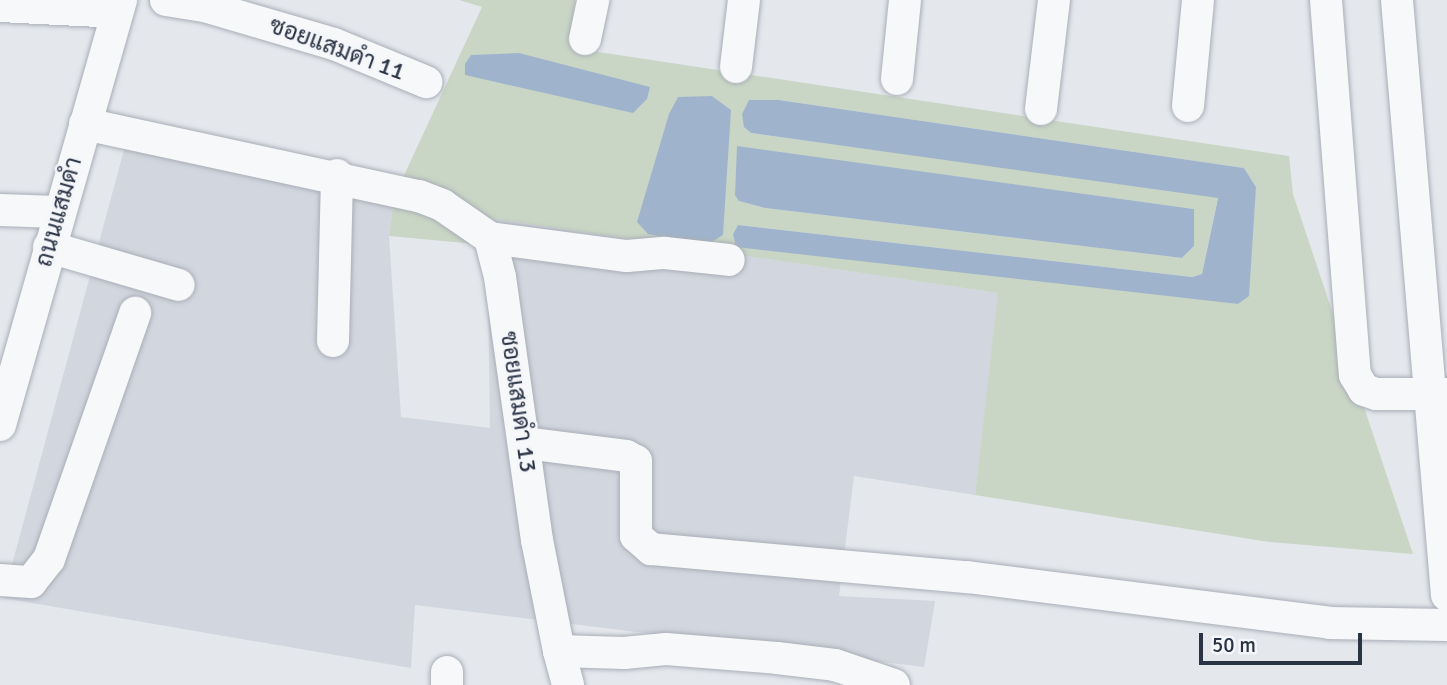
<!DOCTYPE html>
<meta charset="utf-8">
<style>
body{margin:0}
#map{position:relative;width:1447px;height:685px;overflow:hidden;background:#e4e7ec;font-family:Signika,Sarabun,sans-serif}
div>[style]{position:absolute}
.built>*{inset:0;background:#d2d6de}
.green>*{inset:0;background:#c9d6c5}
.water>*{inset:0;background:#9fb4cc}
.roads{filter:drop-shadow(0 0 2px #a9aeb7) drop-shadow(0 0 2px #a9aeb7)}
.minor>*{height:32px;margin:-16px;padding:0 16px;transform-origin:16px;border-radius:16px;background:#f7f8fa}
span{translate:-50% -50%;white-space:nowrap;text-align:center;line-height:1.15;-webkit-text-stroke:5px #f4f6f9;paint-order:stroke}
.street-label{font-size:24px;color:#2b3445}
.scale{position:absolute;left:1199px;top:633px;width:163px;height:32px;box-sizing:border-box;border:4px solid #2b3445;border-top:0;padding-left:9px;font-size:21px;line-height:24px;white-space:nowrap;color:#2b3445;-webkit-text-stroke:5px #f4f6f9;paint-order:stroke}
</style>
<div id="map">
<div class="built">
<i style="clip-path:polygon(131px 124px,394px 197px,389px 236px,401px 417px,490px 428px,487px 218px,999px 293px,975px 495px,854px 476px,839px 596px,935px 601px,924px 667px,415px 605px,411px 668px,3px 598px)"></i>
</div>
<div class="green">
<i style="clip-path:polygon(evenodd,459px 0,575px 0,572px 48px,1289px 156px,1293px 194px,1413px 554px,1269px 542px,975px 495px,998px 293px,487px 218px,487px 245px,389px 236px,394px 197px,482px 7px,459px 0,465px 75px,628px 84px,649px 87px,509px 83px,465px 75px,459px 0,779px 100px,1244px 168px,1256px 187px,1238px 304px,733px 234px,738px 225px,1192px 277px,1202px 274px,1218px 197px,751px 133px,779px 100px,459px 0,737px 147px,1194px 209px,1194px 246px,1182px 258px,765px 208px,739px 201px,737px 147px)"></i>
</div>
<div class="water">
<i style="clip-path:polygon(519px 53px,650px 87px,647px 99px,633px 113px,465px 75px,465px 64px,471px 55px)"></i>
<i style="clip-path:polygon(712px 96px,731px 110px,723px 235px,707px 245px,648px 234px,637px 222px,669px 114px,678px 97px)"></i>
<i style="clip-path:polygon(749px 100px,779px 100px,1244px 168px,1256px 187px,1249px 296px,1238px 304px,736px 247px,733px 234px,738px 225px,1192px 277px,1202px 274px,1218px 198px,751px 133px,744px 127px,742px 114px)"></i>
<i style="clip-path:polygon(737px 146px,1194px 209px,1194px 246px,1182px 258px,765px 208px,739px 201px,735px 195px)"></i>
</div>
<div class="roads">
<div class="minor">
<i style="left:166px;top:0;width:38px;rotate:9deg"></i>
<i style="left:204px;top:6px;width:135px;rotate:16.3deg"></i>
<i style="left:334px;top:44px;width:100px;rotate:22.4deg"></i>
<i style="left:1326px;top:0;width:376px;rotate:85.6deg"></i>
<i style="left:1355px;top:375px;width:17px;rotate:59deg"></i>
<i style="left:1364px;top:390px;width:13px;rotate:18deg"></i>
<i style="left:1376px;top:394px;width:71px"></i>
<i style="left:1397px;top:0;width:597px;rotate:85.2deg"></i>
<i style="left:0;top:6px;width:117px;rotate:2.9deg"></i>
<i style="left:585px;top:39px;width:40px;rotate:-78deg"></i>
<i style="left:736px;top:67px;width:67px;rotate:-83.2deg"></i>
<i style="left:897px;top:79px;width:79px;rotate:-84.2deg"></i>
<i style="left:1188px;top:106px;width:106px;rotate:-84.6deg"></i>
<i style="left:1041px;top:109px;width:110px;rotate:-83.2deg"></i>
<i style="left:85px;top:124px;width:342px;rotate:12.2deg"></i>
<i style="left:419px;top:196px;width:25px;rotate:21deg"></i>
<i style="left:442px;top:205px;width:58px;rotate:34.5deg"></i>
<i style="left:490px;top:238px;width:40px;rotate:75.6deg"></i>
<i style="left:500px;top:277px;width:266px;rotate:82deg"></i>
<i style="left:537px;top:540px;width:113px;rotate:78.8deg"></i>
<i style="left:559px;top:651px;width:65px;rotate:1.8deg"></i>
<i style="left:624px;top:653px;width:42px;rotate:-5.4deg"></i>
<i style="left:666px;top:649px;width:111px;rotate:4.6deg"></i>
<i style="left:777px;top:658px;width:58px;rotate:6.9deg"></i>
<i style="left:835px;top:665px;width:62px;rotate:18.7deg"></i>
<i style="left:0;top:210px;width:58px;rotate:2deg"></i>
<i style="left:490px;top:238px;width:138px;rotate:7.5deg"></i>
<i style="left:627px;top:256px;width:38px;rotate:-5deg"></i>
<i style="left:665px;top:253px;width:64px;rotate:6.2deg"></i>
<i style="left:49px;top:247px;width:135px;rotate:16.3deg"></i>
<i style="left:333px;top:341px;width:166px;rotate:-88.6deg"></i>
<i style="left:0;top:425px;width:442px;rotate:-74.1deg"></i>
<i style="left:525px;top:443px;width:102px;rotate:7.3deg"></i>
<i style="left:626px;top:456px;width:11px;rotate:27deg"></i>
<i style="left:636px;top:461px;width:75px;rotate:90deg"></i>
<i style="left:636px;top:536px;width:20px;rotate:41deg"></i>
<i style="left:651px;top:549px;width:317px;rotate:5.1deg"></i>
<i style="left:967px;top:577px;width:365px;rotate:7.2deg"></i>
<i style="left:1329px;top:623px;width:118px;rotate:1deg"></i>
<i style="left:0;top:580px;width:31px;rotate:4deg"></i>
<i style="left:31px;top:582px;width:29px;rotate:-52deg"></i>
<i style="left:49px;top:559px;width:261px;rotate:-70.7deg"></i>
<i style="left:559px;top:651px;width:35px;rotate:75deg"></i>
<i style="left:447px;top:685px;width:13px;rotate:-90deg"></i>
</div>
</div>
<div class="street-label">
<span style="left:337px;top:49px;rotate:20deg">ซอยแสมดำ 11</span>
<span style="left:59px;top:212px;rotate:-74deg">ถนนแสมดำ</span>
<span style="left:518px;top:402px;rotate:82deg">ซอยแสมดำ 13</span>
</div>
<div class="scale">50 m</div>
</div>
